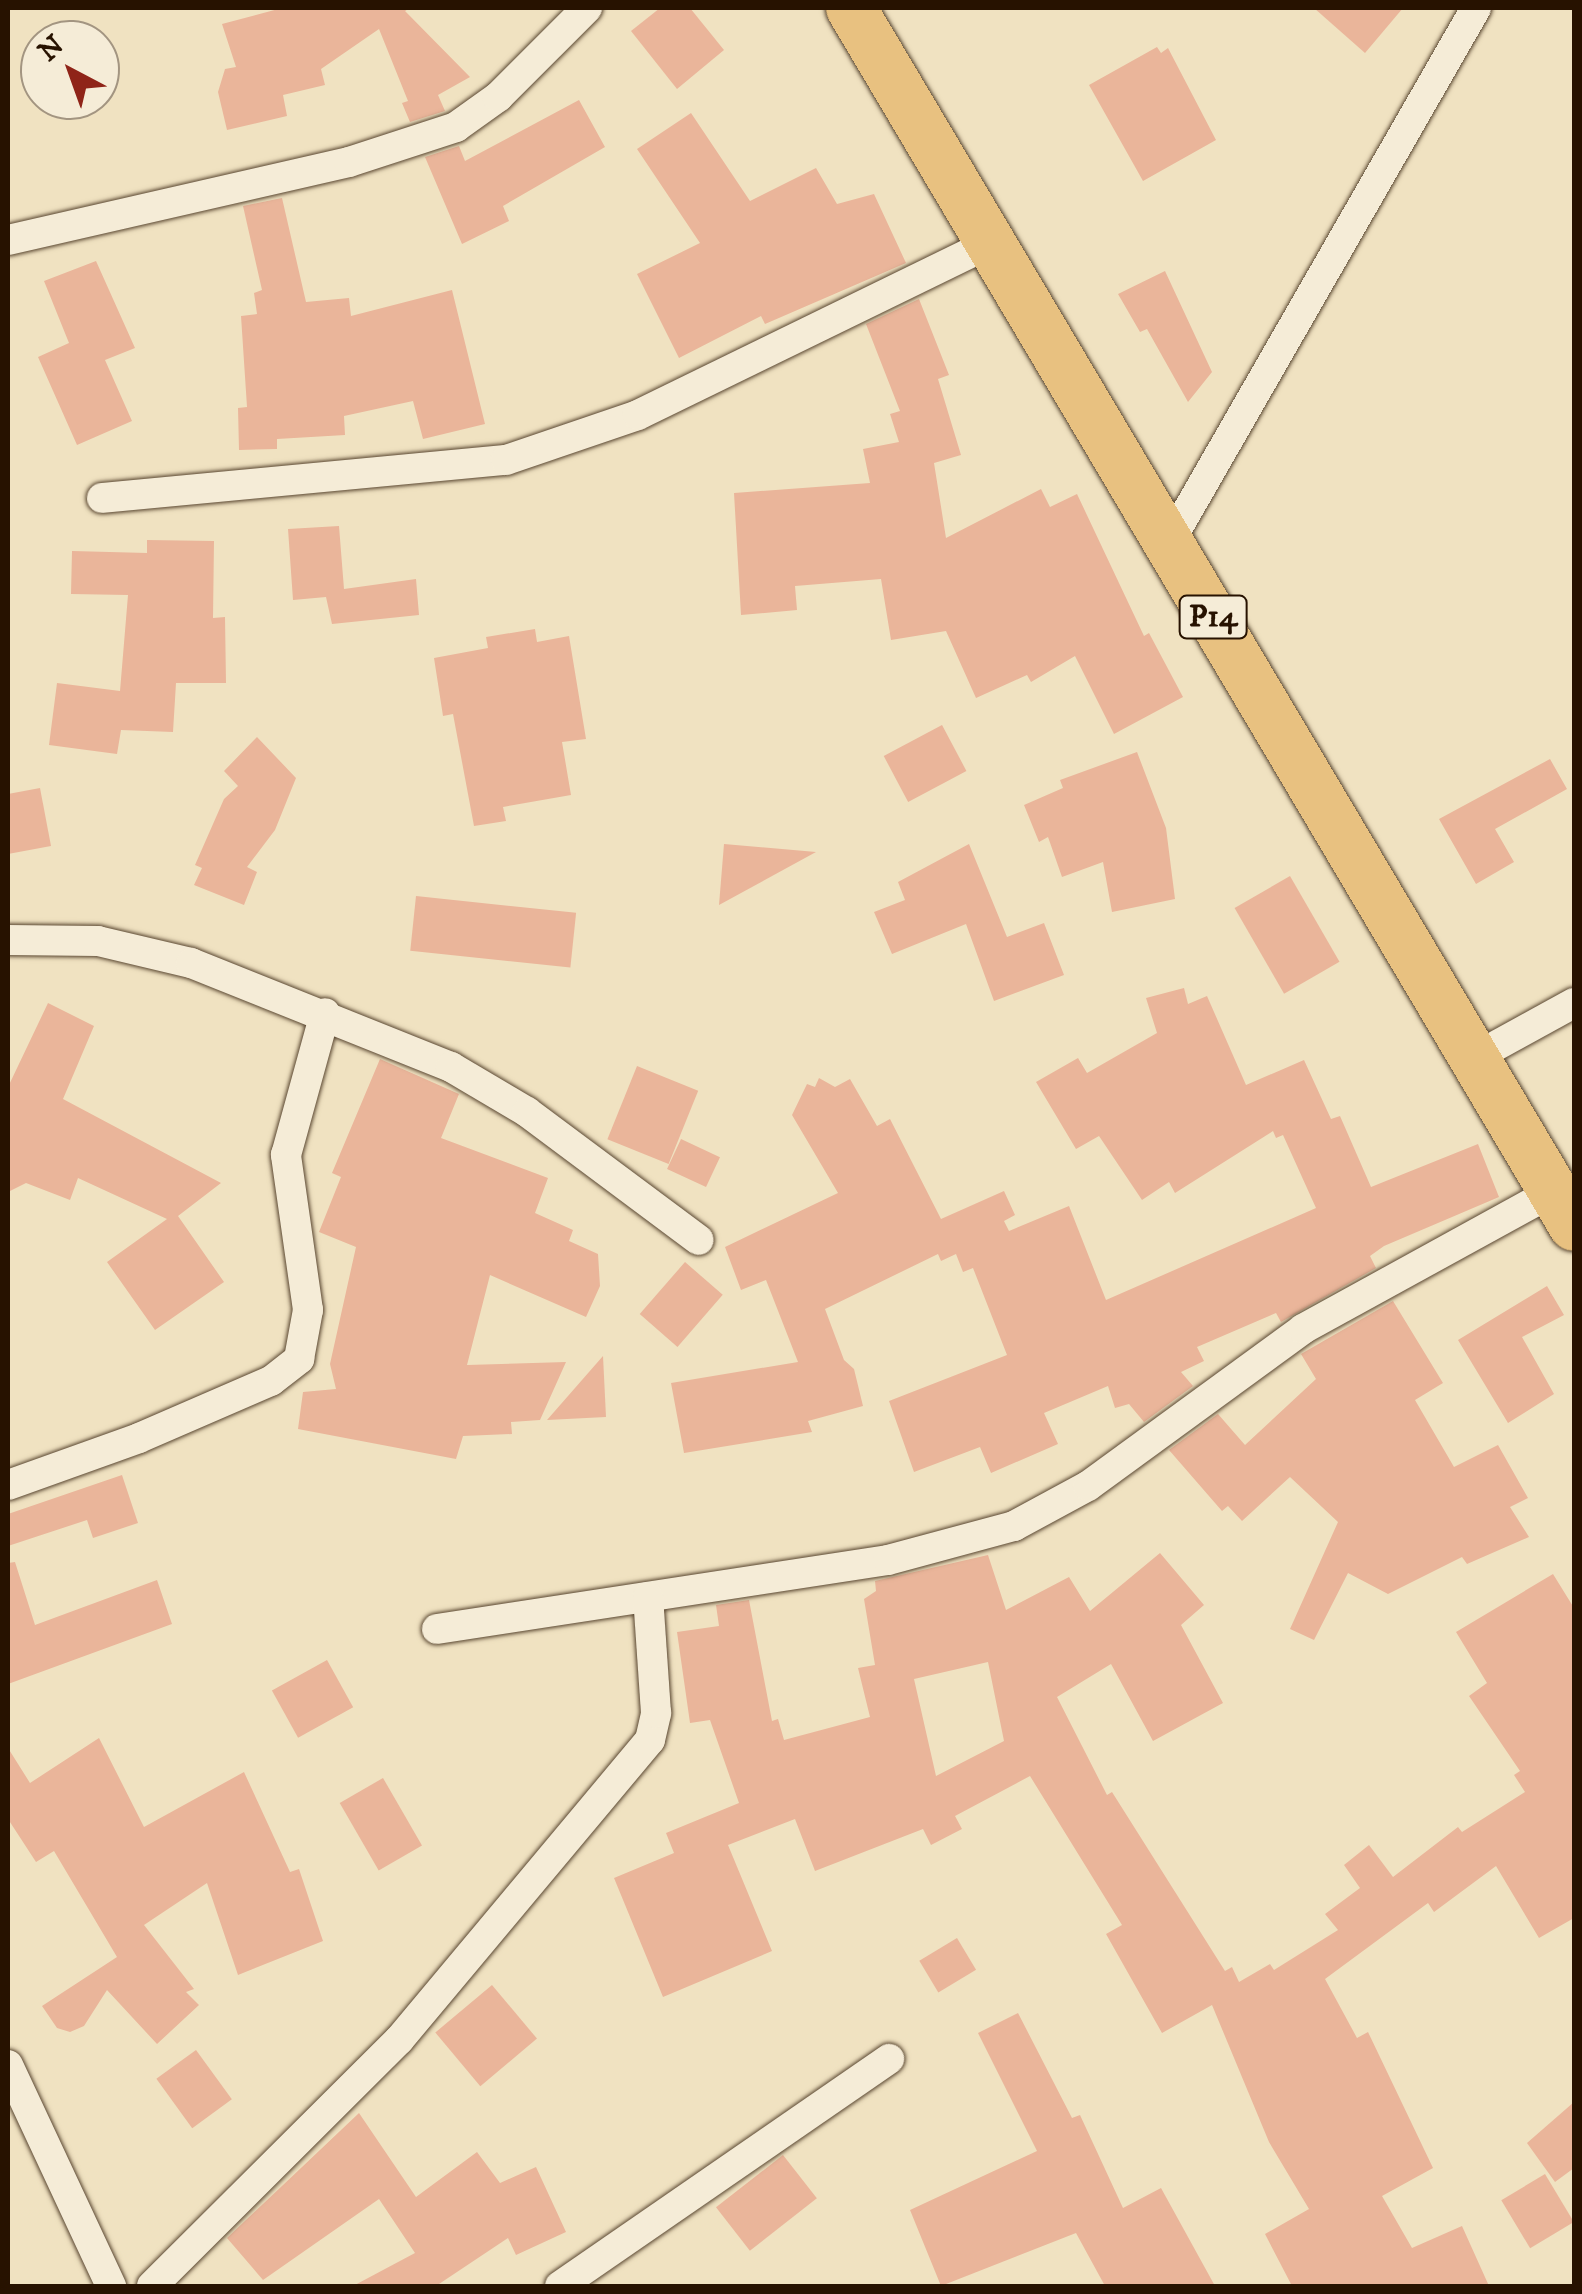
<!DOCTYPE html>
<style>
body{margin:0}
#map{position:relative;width:1582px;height:2294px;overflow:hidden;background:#f0e2c1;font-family:"IM FELL DW Pica",serif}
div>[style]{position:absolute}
.building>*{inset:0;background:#eab59a;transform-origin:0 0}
.roads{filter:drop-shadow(0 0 2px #594630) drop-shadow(0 0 2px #594630)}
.street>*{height:30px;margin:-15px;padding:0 15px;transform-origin:15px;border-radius:15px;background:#f5ecd7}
.primary>*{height:50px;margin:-25px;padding:0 25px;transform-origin:25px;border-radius:25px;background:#e8c180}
span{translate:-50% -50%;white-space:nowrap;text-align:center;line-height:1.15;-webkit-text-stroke:10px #f5ecd7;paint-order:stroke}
.shield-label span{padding:2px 8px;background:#f5ecd7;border:2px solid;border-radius:8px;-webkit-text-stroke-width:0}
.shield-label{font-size:32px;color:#271200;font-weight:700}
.frame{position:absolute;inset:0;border:10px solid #271200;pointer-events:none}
.north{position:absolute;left:20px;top:20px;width:100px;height:100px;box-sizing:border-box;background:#f5ecd7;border:2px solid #a39581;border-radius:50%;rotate:319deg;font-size:28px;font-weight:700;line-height:40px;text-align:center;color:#271200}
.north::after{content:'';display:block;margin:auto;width:35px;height:45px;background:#8f2418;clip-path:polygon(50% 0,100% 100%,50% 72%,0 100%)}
</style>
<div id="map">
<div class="building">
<i style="clip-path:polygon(282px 8px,410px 8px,405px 11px,470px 77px,438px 95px,445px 111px,410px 122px,402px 103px,408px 101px,379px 29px,321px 69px,325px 85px,283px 95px,287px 116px,227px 130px,218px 92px,225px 69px,236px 67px,222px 24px)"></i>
<i style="clip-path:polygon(660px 8px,690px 8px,724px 50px,677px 89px,631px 31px)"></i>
<i style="clip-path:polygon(1314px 8px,1403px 8px,1365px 53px)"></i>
<i style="clip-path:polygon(1157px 47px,1161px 53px,1168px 48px,1216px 140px,1143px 181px,1089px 85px)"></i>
<i style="clip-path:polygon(579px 100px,605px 147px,503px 206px,509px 221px,462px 244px,425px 157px,459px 146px,465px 161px)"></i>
<i style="clip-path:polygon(691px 113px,750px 201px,816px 168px,837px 204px,874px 194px,906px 263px,765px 324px,761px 316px,679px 358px,637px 274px,700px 243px,637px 149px)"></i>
<i style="clip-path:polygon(282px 198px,306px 302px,349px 298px,351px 316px,452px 290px,485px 424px,423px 439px,413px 401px,344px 416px,345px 435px,277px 439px,277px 449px,239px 450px,238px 408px,247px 407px,241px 316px,257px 314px,254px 293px,262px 290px,243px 206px)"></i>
<i style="clip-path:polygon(96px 261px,135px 348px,105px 360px,132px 421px,77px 445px,38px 357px,69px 343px,44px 281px)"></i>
<i style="clip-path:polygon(1165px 271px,1212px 372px,1188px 402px,1147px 329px,1140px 332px,1118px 294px)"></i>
<i style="clip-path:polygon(919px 299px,949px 375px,938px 379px,961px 455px,934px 463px,946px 538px,1041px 489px,1050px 507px,1077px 494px,1144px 636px,1149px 633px,1183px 697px,1114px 734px,1075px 656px,1031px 682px,1027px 675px,976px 698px,946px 631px,891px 640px,881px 579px,795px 586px,797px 610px,741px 615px,734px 493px,870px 483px,863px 449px,899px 442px,890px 414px,900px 411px,866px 324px)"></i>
<i style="clip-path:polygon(339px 526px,344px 589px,416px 579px,419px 615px,332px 624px,326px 597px,293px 600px,288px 529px)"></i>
<i style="clip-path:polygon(147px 540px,214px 541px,213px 618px,225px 617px,226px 683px,176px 683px,173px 732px,121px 730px,117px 754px,49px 745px,57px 683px,120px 691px,128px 595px,71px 594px,72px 551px,147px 553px)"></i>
<i style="clip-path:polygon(535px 629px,537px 642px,569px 636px,586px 739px,562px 742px,571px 795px,503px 807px,506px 821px,474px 826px,453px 714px,443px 716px,434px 658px,488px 648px,486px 637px)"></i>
<i style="left:942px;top:725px;width:52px;height:66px;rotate:62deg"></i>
<i style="clip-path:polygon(257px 737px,296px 778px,275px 830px,247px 867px,257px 872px,244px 905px,194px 885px,202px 868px,195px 865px,224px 799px,238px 786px,224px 771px)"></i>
<i style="clip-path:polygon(1137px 752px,1166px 828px,1175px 899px,1112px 912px,1103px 862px,1062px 877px,1048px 837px,1039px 842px,1024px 805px,1063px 788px,1060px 780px)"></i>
<i style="clip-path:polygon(1550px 759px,1567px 789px,1495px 829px,1514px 862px,1476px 884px,1439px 819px)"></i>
<i style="clip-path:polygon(40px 788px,51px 846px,8px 854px,8px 794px)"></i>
<i style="clip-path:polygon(724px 844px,816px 852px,719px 905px)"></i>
<i style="clip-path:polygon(969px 844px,1007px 937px,1044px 923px,1064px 975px,994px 1001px,966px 924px,892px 954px,874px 912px,905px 900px,898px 882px)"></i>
<i style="left:1290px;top:876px;width:99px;height:64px;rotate:60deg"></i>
<i style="left:416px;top:896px;width:161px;height:55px;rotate:6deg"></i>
<i style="clip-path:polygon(1184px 988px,1188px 1004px,1207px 996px,1246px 1085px,1304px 1060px,1331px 1119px,1340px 1116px,1371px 1187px,1478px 1144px,1499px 1197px,1384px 1246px,1370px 1256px,1376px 1268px,1281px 1322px,1276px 1313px,1197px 1347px,1204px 1361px,1181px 1372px,1193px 1386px,1144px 1422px,1129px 1404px,1115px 1408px,1108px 1386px,1044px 1413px,1058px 1444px,991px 1473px,980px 1447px,914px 1472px,889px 1401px,1007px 1355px,973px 1268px,963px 1272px,956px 1254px,941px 1261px,938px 1254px,825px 1309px,844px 1360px,854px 1369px,863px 1406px,808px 1421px,812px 1432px,684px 1453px,671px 1383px,798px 1362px,766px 1280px,741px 1290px,725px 1247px,838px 1193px,792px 1115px,807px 1084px,815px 1087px,819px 1078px,835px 1087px,850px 1079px,877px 1126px,890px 1119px,941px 1219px,1004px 1191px,1015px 1215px,1004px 1221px,1009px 1231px,1069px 1206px,1106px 1300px,1316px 1208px,1283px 1135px,1276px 1138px,1273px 1131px,1175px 1193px,1169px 1182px,1142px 1200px,1099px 1136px,1076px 1149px,1036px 1082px,1078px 1058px,1087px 1073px,1157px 1033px,1146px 998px)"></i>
<i style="clip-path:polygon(48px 1003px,94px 1026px,63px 1099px,221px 1183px,178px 1216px,224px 1282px,155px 1330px,107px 1262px,167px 1219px,78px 1178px,70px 1200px,26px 1183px,8px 1192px,8px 1087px)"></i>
<i style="clip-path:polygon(380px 1059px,459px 1094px,441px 1138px,548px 1178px,535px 1213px,573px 1230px,569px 1241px,598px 1254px,600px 1286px,586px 1317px,490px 1275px,467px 1365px,566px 1362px,540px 1420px,511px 1422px,512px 1434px,463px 1436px,456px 1459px,298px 1429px,303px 1392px,336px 1389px,330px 1364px,356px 1247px,319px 1232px,341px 1177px,332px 1173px)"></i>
<i style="left:637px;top:1066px;width:66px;height:79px;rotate:22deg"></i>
<i style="left:681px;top:1139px;width:43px;height:33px;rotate:25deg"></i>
<i style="left:685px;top:1262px;width:50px;height:69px;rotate:41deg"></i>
<i style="clip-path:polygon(1547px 1286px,1564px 1315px,1522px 1337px,1554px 1394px,1508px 1423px,1458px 1340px)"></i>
<i style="clip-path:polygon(1393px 1301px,1443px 1383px,1415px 1400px,1454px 1467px,1498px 1445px,1528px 1498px,1510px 1507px,1529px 1537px,1467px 1564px,1462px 1557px,1388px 1594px,1348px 1573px,1314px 1640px,1290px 1629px,1338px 1522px,1290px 1477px,1242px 1521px,1228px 1506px,1222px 1511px,1169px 1450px,1218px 1414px,1245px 1445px,1316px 1379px,1301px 1354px)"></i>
<i style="clip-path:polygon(603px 1356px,606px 1417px,547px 1420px)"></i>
<i style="clip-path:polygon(122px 1475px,138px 1523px,93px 1538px,87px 1520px,8px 1546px,8px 1514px)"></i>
<i style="clip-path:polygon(evenodd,1160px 1553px,1204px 1605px,1181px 1625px,1223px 1703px,1153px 1741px,1111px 1664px,1057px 1697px,1107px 1795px,1112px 1792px,1225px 1971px,1232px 1967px,1239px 1982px,1270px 1964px,1274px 1970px,1338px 1930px,1325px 1914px,1360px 1888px,1344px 1865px,1369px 1845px,1393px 1877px,1458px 1827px,1462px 1832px,1525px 1792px,1514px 1775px,1520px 1771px,1469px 1696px,1487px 1683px,1456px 1632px,1553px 1574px,1574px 1608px,1574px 1918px,1539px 1938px,1496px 1866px,1434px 1912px,1428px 1903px,1325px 1979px,1357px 2038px,1368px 2032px,1433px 2168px,1382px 2196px,1412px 2248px,1462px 2226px,1489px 2286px,1292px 2286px,1265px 2234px,1309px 2209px,1269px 2142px,1212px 2005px,1162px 2033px,1106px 1934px,1122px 1925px,1030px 1776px,955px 1816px,962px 1829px,931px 1845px,923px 1829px,815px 1871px,795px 1819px,728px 1845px,772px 1951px,663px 1997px,614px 1878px,674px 1853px,666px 1833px,739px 1803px,710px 1720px,690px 1723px,677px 1632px,719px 1626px,716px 1605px,749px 1600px,772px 1721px,778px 1719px,784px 1740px,870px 1717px,858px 1668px,875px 1665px,864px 1599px,876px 1591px,875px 1581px,988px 1555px,1006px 1610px,1069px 1577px,1090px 1611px,1160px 1553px,988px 1662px,1004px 1741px,936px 1776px,914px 1679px,988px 1662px)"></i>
<i style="clip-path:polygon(15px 1562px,35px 1625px,157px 1580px,172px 1624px,8px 1684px,8px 1563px)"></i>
<i style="left:327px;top:1660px;width:54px;height:63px;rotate:61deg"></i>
<i style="clip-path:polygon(99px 1738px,144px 1827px,244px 1772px,290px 1872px,299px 1869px,323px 1941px,238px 1975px,207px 1883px,144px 1925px,194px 1989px,186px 1992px,199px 2005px,157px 2044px,107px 1990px,84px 2026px,70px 2032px,57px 2028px,42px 2006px,117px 1957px,54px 1851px,36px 1862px,8px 1819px,8px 1748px,30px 1783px)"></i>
<i style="left:383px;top:1778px;width:78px;height:50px;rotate:60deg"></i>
<i style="left:957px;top:1938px;width:37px;height:44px;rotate:59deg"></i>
<i style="left:492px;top:1985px;width:70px;height:74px;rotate:50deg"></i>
<i style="clip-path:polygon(1018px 2013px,1072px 2118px,1080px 2115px,1123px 2208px,1161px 2188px,1215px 2286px,1105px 2286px,1076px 2233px,941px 2286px,910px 2210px,1037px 2151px,978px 2033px)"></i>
<i style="left:196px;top:2050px;width:61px;height:49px;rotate:54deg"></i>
<i style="clip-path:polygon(1574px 2102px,1574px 2168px,1555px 2182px,1527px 2143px)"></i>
<i style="clip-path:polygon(359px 2113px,416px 2197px,477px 2152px,500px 2183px,536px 2167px,566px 2232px,516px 2255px,508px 2238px,436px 2286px,353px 2286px,415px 2253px,379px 2199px,263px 2280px,227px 2238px)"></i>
<i style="left:783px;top:2155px;width:55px;height:85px;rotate:52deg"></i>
<i style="left:1545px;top:2174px;width:56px;height:51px;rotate:59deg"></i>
</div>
<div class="roads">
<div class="street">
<i style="left:8px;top:240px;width:350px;rotate:-12.9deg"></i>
<i style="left:349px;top:162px;width:113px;rotate:-18.1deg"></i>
<i style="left:456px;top:127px;width:52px;rotate:-35.5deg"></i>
<i style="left:498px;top:97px;width:126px;rotate:-45deg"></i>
<i style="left:102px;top:498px;width:406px;rotate:-5.4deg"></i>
<i style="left:506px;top:460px;width:139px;rotate:-18.8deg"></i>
<i style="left:638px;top:415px;width:392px;rotate:-26deg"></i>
<i style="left:1169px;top:543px;width:617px;rotate:-60.15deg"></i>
<i style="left:8px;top:940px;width:90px;rotate:0.6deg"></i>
<i style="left:98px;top:941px;width:96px;rotate:13.3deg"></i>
<i style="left:191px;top:963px;width:280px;rotate:21.8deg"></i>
<i style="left:451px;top:1067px;width:88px;rotate:30.6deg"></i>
<i style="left:527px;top:1112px;width:214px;rotate:36.7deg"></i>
<i style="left:1472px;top:1059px;width:116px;rotate:-28.8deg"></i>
<i style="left:8px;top:1485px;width:139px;rotate:-19.7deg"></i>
<i style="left:139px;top:1438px;width:144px;rotate:-23.4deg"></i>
<i style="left:271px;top:1381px;width:36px;rotate:-38deg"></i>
<i style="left:299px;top:1359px;width:50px;rotate:-79.6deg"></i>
<i style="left:308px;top:1310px;width:157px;rotate:-98.1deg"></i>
<i style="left:286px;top:1155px;width:147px;rotate:-74.6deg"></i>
<i style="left:437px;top:1629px;width:456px;rotate:-8.7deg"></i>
<i style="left:888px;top:1560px;width:131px;rotate:-15.1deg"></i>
<i style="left:1014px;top:1526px;width:84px;rotate:-28.4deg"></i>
<i style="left:1088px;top:1486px;width:266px;rotate:-36.1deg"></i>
<i style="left:1303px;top:1329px;width:286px;rotate:-28.8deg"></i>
<i style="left:8px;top:2065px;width:244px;rotate:65deg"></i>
<i style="left:152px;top:2286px;width:349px;rotate:-44.9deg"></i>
<i style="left:399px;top:2040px;width:391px;rotate:-50.1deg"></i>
<i style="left:650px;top:1740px;width:28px;rotate:-77deg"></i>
<i style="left:656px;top:1713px;width:116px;rotate:-93.9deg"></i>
<i style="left:560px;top:2286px;width:400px;rotate:-34.6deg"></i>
</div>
<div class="primary">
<i style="left:851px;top:8px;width:1416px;rotate:59.31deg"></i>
</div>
</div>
<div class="shield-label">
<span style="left:1213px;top:617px">P14</span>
</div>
<div class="frame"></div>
<div class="north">N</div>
</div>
